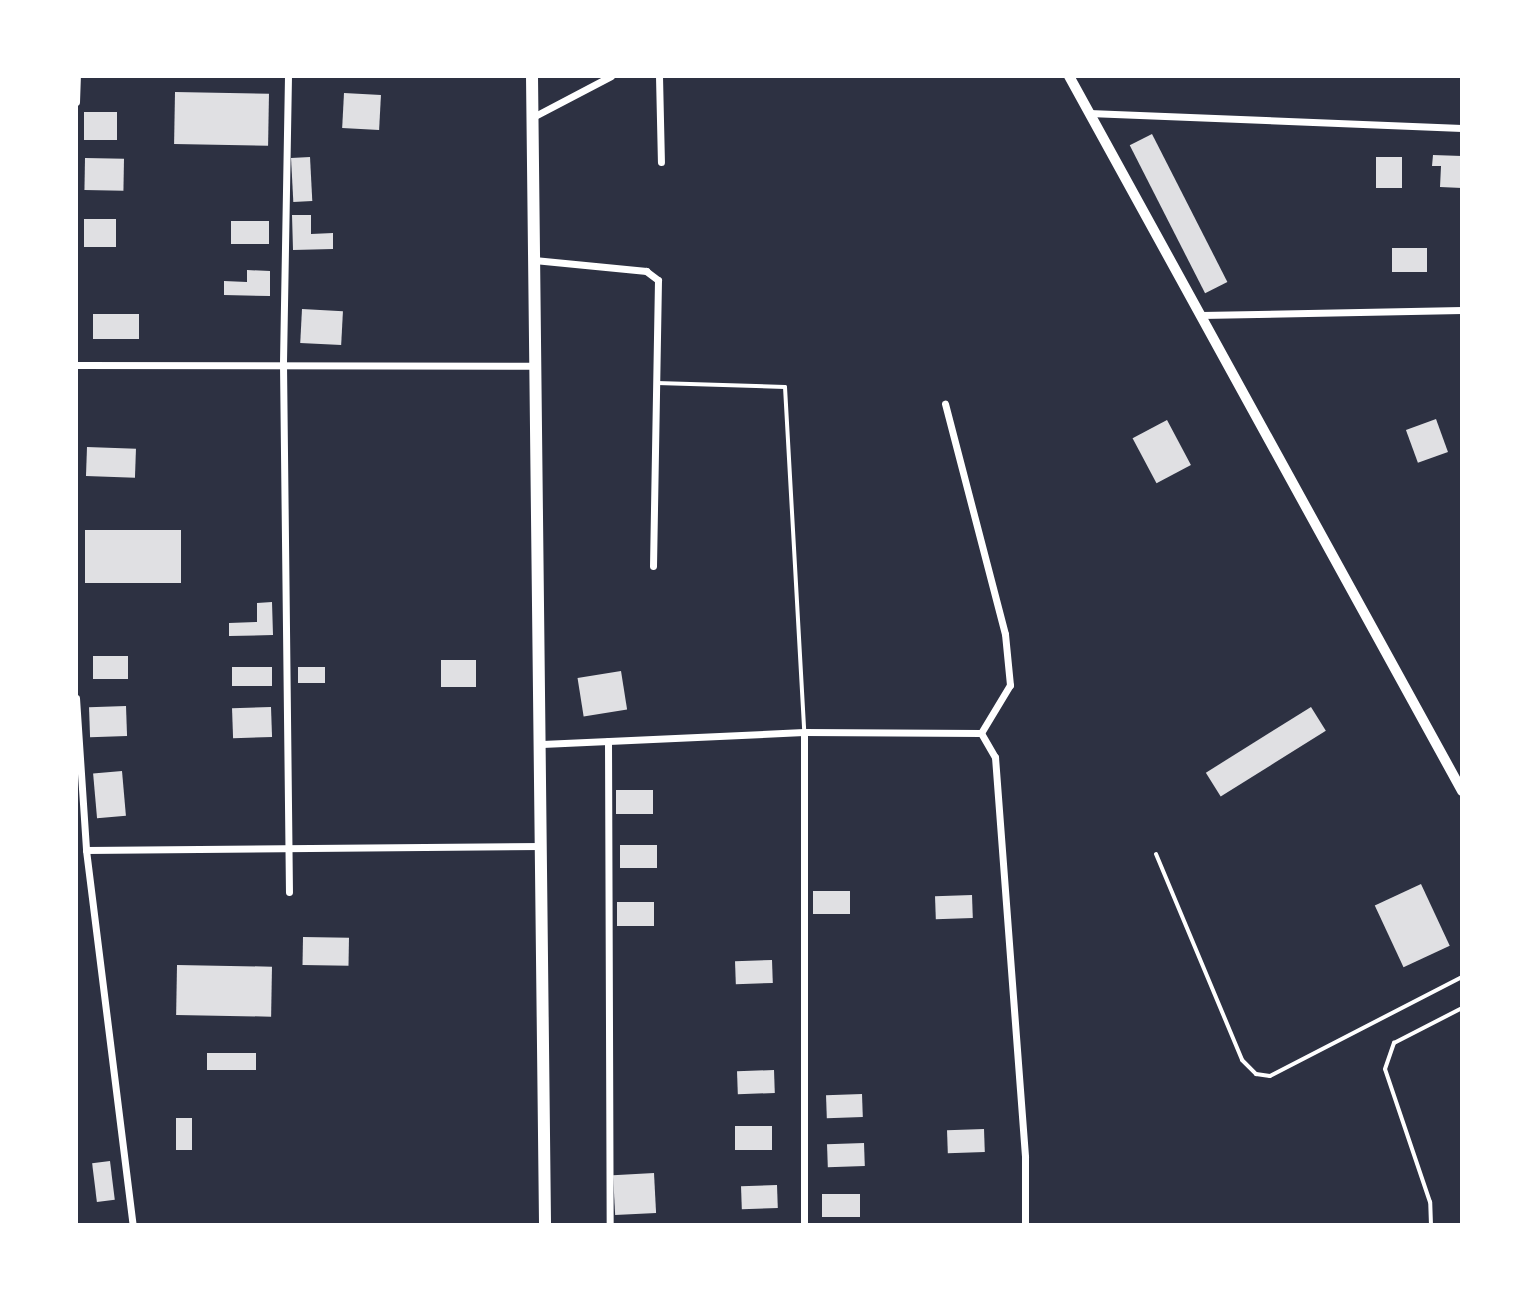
<!DOCTYPE html>
<style>
body{margin:0}
#map{position:relative;width:1538px;height:1301px;overflow:hidden;background:#2d3142;font-family:"Source Sans 3",sans-serif}
div>[style]{position:absolute}
.building>*{inset:0;background:#e0e0e3;transform-origin:0 0}
.service>*{height:4px;margin:-2px;padding:0 2px;transform-origin:2px;border-radius:2px;background:#fff}
.minor>*{height:7px;margin:-3.5px;padding:0 3.5px;transform-origin:3.5px;border-radius:3.5px;background:#fff}
.secondary>*{height:10px;margin:-5px;padding:0 5px;transform-origin:5px;border-radius:5px;background:#fff}
.trunk>*{height:12px;margin:-6px;padding:0 6px;transform-origin:6px;border-radius:6px;background:#fff}
span{translate:-50% -50%;white-space:nowrap;text-align:center;line-height:1.15;-webkit-text-stroke:8px #fff;paint-order:stroke}
.frame{position:absolute;inset:0;border:78px solid #fff;pointer-events:none}
</style>
<div id="map">
<div class="building">
<i style="left:175px;top:92px;width:94px;height:52px;rotate:1deg"></i>
<i style="left:344px;top:93px;width:37px;height:35px;rotate:3deg"></i>
<i style="left:117px;top:112px;width:28px;height:33px;rotate:90deg"></i>
<i style="left:1152px;top:134px;width:166px;height:25px;rotate:63deg"></i>
<i style="clip-path:polygon(1433px 155px,1462px 156px,1462px 188px,1440px 187px,1441px 166px,1432px 166px)"></i>
<i style="left:310px;top:157px;width:44px;height:19px;rotate:87deg"></i>
<i style="left:1376px;top:157px;width:26px;height:31px"></i>
<i style="left:85px;top:158px;width:39px;height:32px;rotate:1deg"></i>
<i style="clip-path:polygon(292px 215px,311px 215px,311px 234px,333px 233px,333px 249px,293px 250px)"></i>
<i style="left:116px;top:219px;width:28px;height:32px;rotate:90deg"></i>
<i style="left:269px;top:221px;width:23px;height:38px;rotate:90deg"></i>
<i style="left:1392px;top:248px;width:35px;height:24px"></i>
<i style="clip-path:polygon(247px 270px,270px 271px,270px 296px,224px 295px,224px 281px,247px 282px)"></i>
<i style="left:302px;top:309px;width:41px;height:34px;rotate:3deg"></i>
<i style="left:93px;top:314px;width:46px;height:25px"></i>
<i style="left:1436px;top:419px;width:35px;height:32px;rotate:70deg"></i>
<i style="left:1167px;top:420px;width:51px;height:39px;rotate:62deg"></i>
<i style="left:87px;top:447px;width:49px;height:29px;rotate:2deg"></i>
<i style="left:181px;top:530px;width:53px;height:96px;rotate:90deg"></i>
<i style="clip-path:polygon(272px 602px,273px 635px,229px 636px,229px 623px,257px 622px,257px 603px)"></i>
<i style="left:128px;top:656px;width:23px;height:35px;rotate:90deg"></i>
<i style="left:441px;top:660px;width:35px;height:27px"></i>
<i style="left:272px;top:667px;width:19px;height:40px;rotate:90deg"></i>
<i style="left:298px;top:667px;width:27px;height:16px"></i>
<i style="left:621px;top:671px;width:39px;height:44px;rotate:81deg"></i>
<i style="left:126px;top:706px;width:30px;height:37px;rotate:88deg"></i>
<i style="left:271px;top:707px;width:30px;height:39px;rotate:88deg"></i>
<i style="left:1311px;top:707px;width:28px;height:124px;rotate:58deg"></i>
<i style="left:122px;top:771px;width:45px;height:29px;rotate:85deg"></i>
<i style="left:653px;top:790px;width:24px;height:37px;rotate:90deg"></i>
<i style="left:657px;top:845px;width:23px;height:37px;rotate:90deg"></i>
<i style="left:1421px;top:884px;width:68px;height:51px;rotate:65deg"></i>
<i style="left:850px;top:891px;width:23px;height:37px;rotate:90deg"></i>
<i style="left:972px;top:895px;width:23px;height:37px;rotate:88deg"></i>
<i style="left:654px;top:902px;width:24px;height:37px;rotate:90deg"></i>
<i style="left:303px;top:937px;width:46px;height:28px;rotate:1deg"></i>
<i style="left:772px;top:960px;width:23px;height:37px;rotate:88deg"></i>
<i style="left:177px;top:965px;width:95px;height:50px;rotate:1deg"></i>
<i style="left:256px;top:1053px;width:17px;height:49px;rotate:90deg"></i>
<i style="left:774px;top:1070px;width:23px;height:37px;rotate:88deg"></i>
<i style="left:862px;top:1094px;width:23px;height:36px;rotate:88deg"></i>
<i style="left:176px;top:1118px;width:16px;height:32px"></i>
<i style="left:772px;top:1126px;width:24px;height:37px;rotate:90deg"></i>
<i style="left:984px;top:1129px;width:23px;height:37px;rotate:88deg"></i>
<i style="left:864px;top:1143px;width:23px;height:37px;rotate:88deg"></i>
<i style="left:110px;top:1161px;width:39px;height:18px;rotate:83deg"></i>
<i style="left:654px;top:1173px;width:40px;height:41px;rotate:87deg"></i>
<i style="left:777px;top:1185px;width:23px;height:36px;rotate:88deg"></i>
<i style="left:860px;top:1194px;width:23px;height:38px;rotate:90deg"></i>
</div>
<div class="service">
<i style="left:657px;top:383px;width:128px;rotate:1.8deg"></i>
<i style="left:785px;top:387px;width:346px;rotate:86.8deg"></i>
<i style="left:1156px;top:854px;width:223px;rotate:67.3deg"></i>
<i style="left:1242px;top:1060px;width:20px;rotate:45deg"></i>
<i style="left:1256px;top:1074px;width:14px;rotate:8deg"></i>
<i style="left:1270px;top:1076px;width:216px;rotate:-27.3deg"></i>
<i style="left:1431px;top:1225px;width:23px;rotate:-92deg"></i>
<i style="left:1430px;top:1202px;width:140px;rotate:-108.7deg"></i>
<i style="left:1385px;top:1069px;width:28px;rotate:-71deg"></i>
<i style="left:1394px;top:1043px;width:76px;rotate:-27.2deg"></i>
</div>
<div class="minor">
<i style="left:288px;top:76px;width:288px;rotate:91deg"></i>
<i style="left:283px;top:364px;width:528px;rotate:89.35deg"></i>
<i style="left:659px;top:76px;width:86px;rotate:88.7deg"></i>
<i style="left:76px;top:102px;width:26px;rotate:-88deg"></i>
<i style="left:1089px;top:113px;width:373px;rotate:2.3deg"></i>
<i style="left:533px;top:117px;width:88px;rotate:-27.7deg"></i>
<i style="left:534px;top:260px;width:113px;rotate:5.6deg"></i>
<i style="left:646px;top:271px;width:15px;rotate:37deg"></i>
<i style="left:658px;top:280px;width:286px;rotate:91deg"></i>
<i style="left:1201px;top:315px;width:261px;rotate:-1.1deg"></i>
<i style="left:76px;top:365px;width:456px;rotate:0.1deg"></i>
<i style="left:76px;top:698px;width:152px;rotate:86.2deg"></i>
<i style="left:86px;top:850px;width:378px;rotate:82.9deg"></i>
<i style="left:981px;top:733px;width:28px;rotate:60deg"></i>
<i style="left:995px;top:757px;width:401px;rotate:85.7deg"></i>
<i style="left:1025px;top:1157px;width:68px;rotate:90deg"></i>
<i style="left:608px;top:741px;width:484px;rotate:89.8deg"></i>
<i style="left:542px;top:744px;width:262px;rotate:-2.6deg"></i>
<i style="left:804px;top:732px;width:177px;rotate:0.3deg"></i>
<i style="left:981px;top:733px;width:56px;rotate:-58.9deg"></i>
<i style="left:1010px;top:685px;width:51px;rotate:-95.6deg"></i>
<i style="left:1005px;top:634px;width:238px;rotate:-104.6deg"></i>
<i style="left:86px;top:850px;width:456px;rotate:-0.5deg"></i>
<i style="left:804px;top:1225px;width:493px;rotate:-90deg"></i>
</div>
<div class="secondary">
<i style="left:1069px;top:76px;width:816px;rotate:61.2deg"></i>
</div>
<div class="trunk">
<i style="left:532px;top:76px;width:1149px;rotate:89.35deg"></i>
</div>
<div class="frame"></div>
</div>
